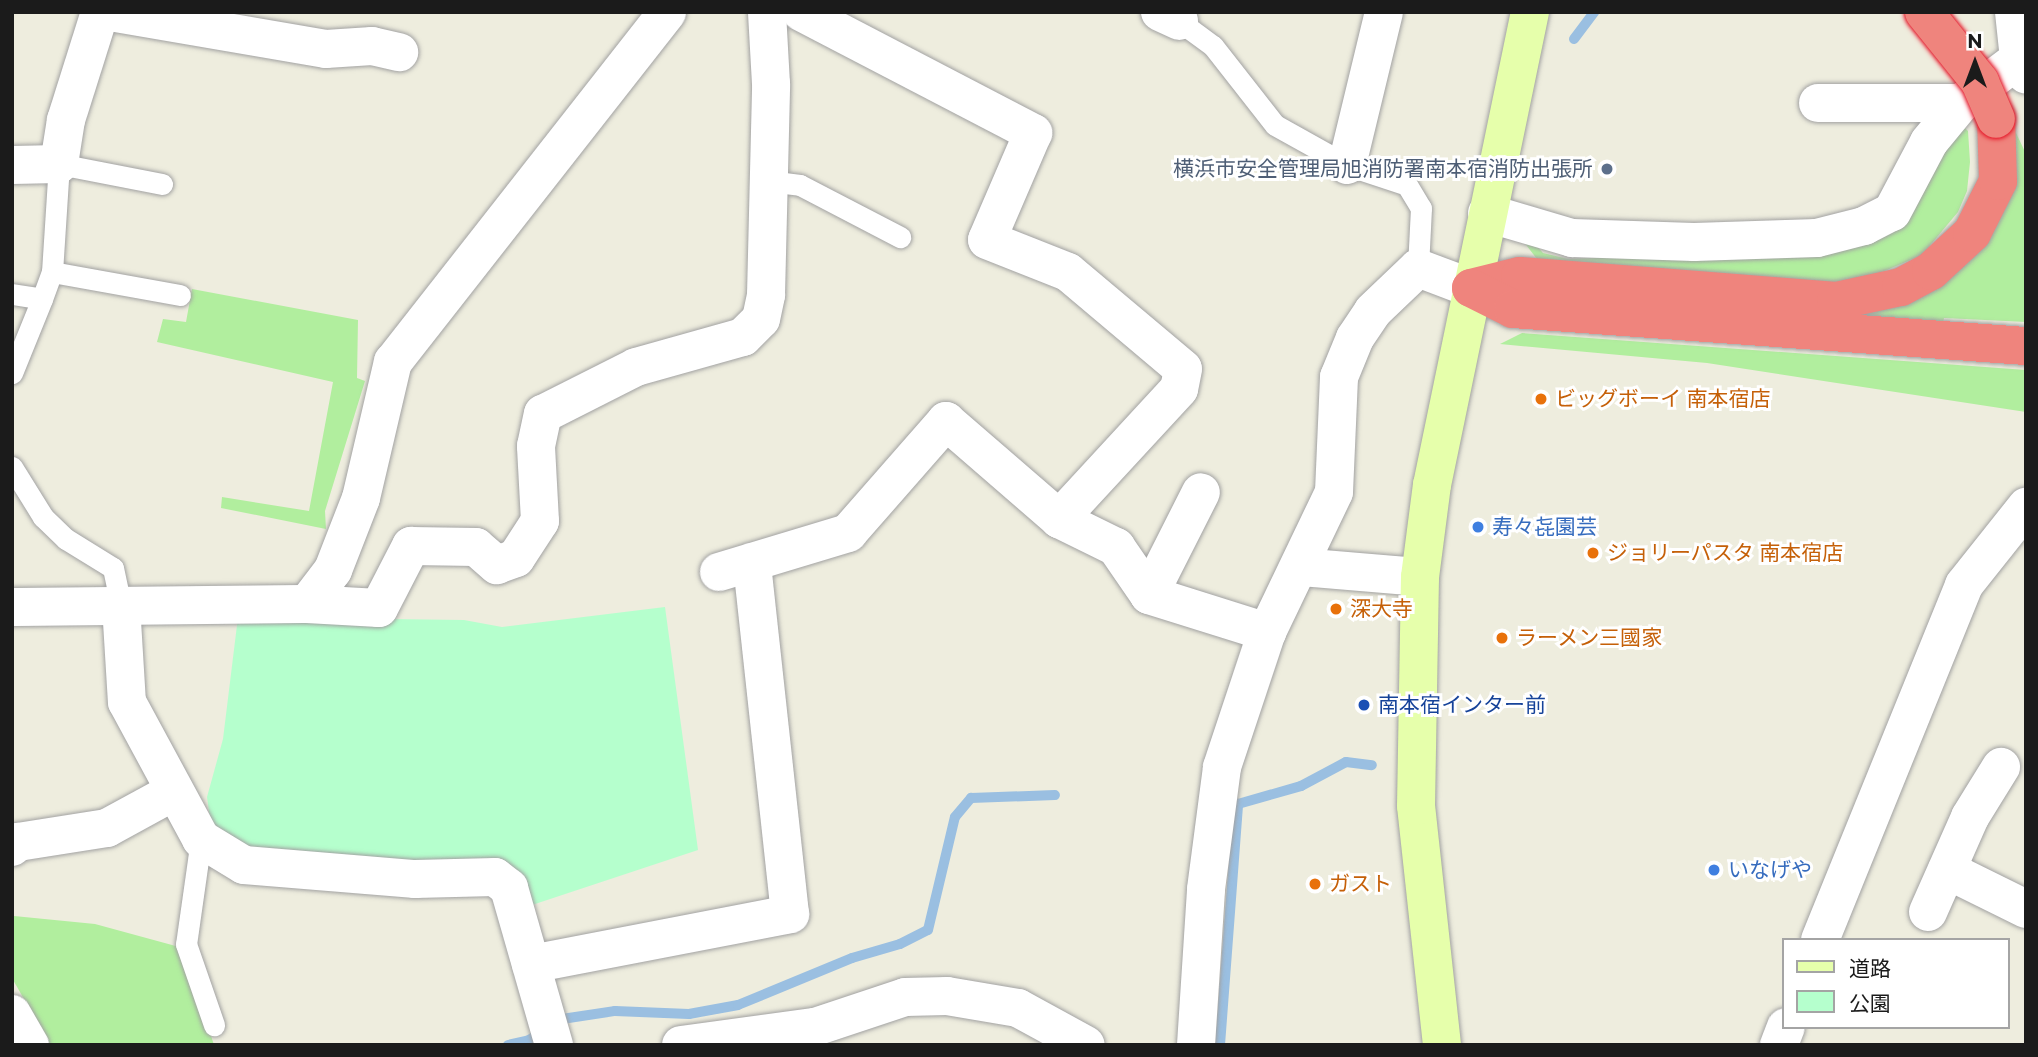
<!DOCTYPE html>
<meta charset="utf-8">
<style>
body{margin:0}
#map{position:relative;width:2038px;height:1057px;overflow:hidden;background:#eeedde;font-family:Montserrat,"Noto Sans JP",sans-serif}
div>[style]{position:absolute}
.grass>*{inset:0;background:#b1ee9e}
.park>*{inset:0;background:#b5ffcd}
.stream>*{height:10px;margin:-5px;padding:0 5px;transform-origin:5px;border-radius:5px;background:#9abfe1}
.roads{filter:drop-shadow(0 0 2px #a2a2a2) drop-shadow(0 0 2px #a2a2a2)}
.lane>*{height:21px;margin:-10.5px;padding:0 10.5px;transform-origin:10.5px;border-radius:10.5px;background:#fff}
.street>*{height:38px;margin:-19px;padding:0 19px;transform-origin:19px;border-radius:19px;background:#fff}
.secondary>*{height:38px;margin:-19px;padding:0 19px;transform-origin:19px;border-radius:19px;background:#e6ffab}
.highway>*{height:38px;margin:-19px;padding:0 19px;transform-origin:19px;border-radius:19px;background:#ef847d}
.bridges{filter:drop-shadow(0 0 2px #e51225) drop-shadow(0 0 2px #e51225)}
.highway-bridge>*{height:38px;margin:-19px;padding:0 19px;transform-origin:19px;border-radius:19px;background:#ef847d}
.dots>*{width:19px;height:19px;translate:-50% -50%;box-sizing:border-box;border:4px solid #fff;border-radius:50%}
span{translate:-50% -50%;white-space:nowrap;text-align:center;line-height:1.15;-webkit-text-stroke:6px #fff;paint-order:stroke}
.service-label{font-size:21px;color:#4e5e75}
.right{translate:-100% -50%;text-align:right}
.food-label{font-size:21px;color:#c56008}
.left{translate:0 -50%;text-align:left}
.shop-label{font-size:21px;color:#366cbe}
.transit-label{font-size:21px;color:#164399}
.frame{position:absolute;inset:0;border:14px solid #1b1b1b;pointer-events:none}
.legend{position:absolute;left:1782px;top:938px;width:228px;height:91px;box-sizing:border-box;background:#fff;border:2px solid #a4a4a4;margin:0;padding:9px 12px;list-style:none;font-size:21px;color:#1b1b1b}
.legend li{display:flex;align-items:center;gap:14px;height:35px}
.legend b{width:35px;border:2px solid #a4a4a4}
.north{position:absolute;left:1940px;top:28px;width:70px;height:70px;-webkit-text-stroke:5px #fff;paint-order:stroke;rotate:0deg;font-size:19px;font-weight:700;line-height:28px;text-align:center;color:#1b1b1b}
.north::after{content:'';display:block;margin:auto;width:24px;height:32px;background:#1b1b1b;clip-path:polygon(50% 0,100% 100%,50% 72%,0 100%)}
</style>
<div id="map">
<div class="grass">
<i style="clip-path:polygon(2010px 120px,2026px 154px,2026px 322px,1944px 318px,1942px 327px,1866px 320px,1867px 311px,1940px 285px)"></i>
<i style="clip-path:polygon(1962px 125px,1968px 131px,1970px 162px,1967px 191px,1958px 212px,1922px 255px,1854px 284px,1537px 259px,1520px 237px,1528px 236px,1543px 253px,1568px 259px,1815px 250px,1864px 238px)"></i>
<i style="clip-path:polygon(192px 289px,358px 320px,357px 378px,365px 381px,325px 511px,326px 529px,221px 508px,222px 497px,309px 511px,333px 382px,157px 342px,163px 319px,186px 322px)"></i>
<i style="clip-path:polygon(1522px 333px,2026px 370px,2026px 412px,1707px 363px,1500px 344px)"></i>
<i style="clip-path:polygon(14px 916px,95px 924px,183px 948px,214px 1045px,50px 1045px,12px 978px)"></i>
</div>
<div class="park">
<i style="clip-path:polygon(665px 607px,698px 850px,526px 907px,517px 878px,249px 849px,211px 826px,207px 797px,223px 739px,238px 617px,464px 620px,502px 627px)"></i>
</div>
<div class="stream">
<i style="left:1574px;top:39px;width:34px;rotate:-53deg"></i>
<i style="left:508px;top:1045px;width:22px;rotate:-13deg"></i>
<i style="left:529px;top:1040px;width:39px;rotate:-32deg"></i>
<i style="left:562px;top:1019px;width:54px;rotate:-8.6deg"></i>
<i style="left:615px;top:1011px;width:74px;rotate:2.3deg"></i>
<i style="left:689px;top:1014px;width:50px;rotate:-10.4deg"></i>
<i style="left:738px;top:1005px;width:123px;rotate:-22.4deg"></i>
<i style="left:852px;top:958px;width:50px;rotate:-16.3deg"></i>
<i style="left:900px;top:944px;width:31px;rotate:-27deg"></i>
<i style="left:928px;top:930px;width:116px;rotate:-76.6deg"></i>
<i style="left:955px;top:817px;width:25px;rotate:-50deg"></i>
<i style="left:971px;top:798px;width:84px;rotate:-2deg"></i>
<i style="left:1220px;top:1045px;width:242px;rotate:-85.7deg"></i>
<i style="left:1238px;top:804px;width:66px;rotate:-15.9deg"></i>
<i style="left:1301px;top:786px;width:51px;rotate:-28.1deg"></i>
<i style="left:1346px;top:762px;width:26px;rotate:7deg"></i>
</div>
<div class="roads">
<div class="lane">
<i style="left:1179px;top:21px;width:42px;rotate:36.3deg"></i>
<i style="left:1213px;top:46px;width:100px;rotate:51.9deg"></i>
<i style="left:1275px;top:125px;width:82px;rotate:29.1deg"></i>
<i style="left:1347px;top:165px;width:63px;rotate:18.4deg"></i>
<i style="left:1407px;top:185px;width:27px;rotate:59deg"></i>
<i style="left:1421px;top:208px;width:60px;rotate:92.9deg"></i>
<i style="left:768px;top:181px;width:32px;rotate:7deg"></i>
<i style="left:800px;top:185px;width:113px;rotate:27.5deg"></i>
<i style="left:52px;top:272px;width:130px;rotate:10.2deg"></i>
<i style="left:12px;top:294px;width:30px;rotate:9deg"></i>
<i style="left:42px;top:299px;width:29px;rotate:-70deg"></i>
<i style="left:52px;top:272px;width:108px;rotate:-86.3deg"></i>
<i style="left:59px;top:164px;width:105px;rotate:11deg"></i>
<i style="left:12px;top:373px;width:80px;rotate:-67.9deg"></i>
<i style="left:12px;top:467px;width:59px;rotate:58.2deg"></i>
<i style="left:43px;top:517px;width:32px;rotate:44deg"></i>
<i style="left:66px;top:539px;width:55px;rotate:31.7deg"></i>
<i style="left:113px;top:568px;width:38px;rotate:78deg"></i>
<i style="left:201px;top:839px;width:106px;rotate:98.1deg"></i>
<i style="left:186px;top:944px;width:86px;rotate:70.9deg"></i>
</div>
<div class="street">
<i style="left:110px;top:12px;width:219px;rotate:9.7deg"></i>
<i style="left:326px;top:49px;width:46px;rotate:-3.7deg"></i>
<i style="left:372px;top:46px;width:28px;rotate:13deg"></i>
<i style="left:801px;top:12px;width:262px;rotate:27.5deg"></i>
<i style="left:1033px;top:133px;width:116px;rotate:113.3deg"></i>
<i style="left:987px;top:240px;width:87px;rotate:21.6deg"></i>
<i style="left:1068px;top:272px;width:150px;rotate:40.1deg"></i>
<i style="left:1183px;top:369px;width:20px;rotate:101deg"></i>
<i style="left:1179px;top:389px;width:177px;rotate:132.7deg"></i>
<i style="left:1160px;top:12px;width:21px;rotate:25deg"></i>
<i style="left:2014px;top:12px;width:47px;rotate:83.9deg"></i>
<i style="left:2019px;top:59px;width:17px;rotate:66deg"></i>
<i style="left:1818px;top:103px;width:143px"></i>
<i style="left:12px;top:165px;width:47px;rotate:-1.2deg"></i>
<i style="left:59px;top:164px;width:45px;rotate:-81deg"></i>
<i style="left:66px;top:120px;width:113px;rotate:-72.5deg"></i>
<i style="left:1347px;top:165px;width:157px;rotate:-76.4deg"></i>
<i style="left:1487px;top:213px;width:89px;rotate:16.4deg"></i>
<i style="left:1572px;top:238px;width:122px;rotate:1.9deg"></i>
<i style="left:1694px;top:242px;width:123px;rotate:-1.9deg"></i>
<i style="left:1817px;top:238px;width:49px;rotate:-14.3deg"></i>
<i style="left:1864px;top:226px;width:31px;rotate:-27deg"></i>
<i style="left:1892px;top:212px;width:79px;rotate:-62.1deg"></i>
<i style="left:1929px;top:142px;width:50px;rotate:-50.6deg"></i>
<i style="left:1961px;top:103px;width:73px;rotate:-37.2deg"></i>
<i style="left:1300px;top:567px;width:120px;rotate:4.8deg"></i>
<i style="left:719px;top:572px;width:135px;rotate:-16.8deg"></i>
<i style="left:848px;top:533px;width:149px;rotate:-48.8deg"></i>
<i style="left:946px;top:421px;width:150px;rotate:40.9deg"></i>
<i style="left:1059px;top:519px;width:64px;rotate:26.2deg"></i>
<i style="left:1116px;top:547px;width:58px;rotate:55.5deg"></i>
<i style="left:1149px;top:595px;width:124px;rotate:17.4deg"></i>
<i style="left:1149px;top:595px;width:115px;rotate:-63.2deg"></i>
<i style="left:307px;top:604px;width:72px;rotate:3.2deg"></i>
<i style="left:379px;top:608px;width:70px;rotate:-62.7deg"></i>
<i style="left:411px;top:546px;width:65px;rotate:0.9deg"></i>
<i style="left:476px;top:547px;width:28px;rotate:41deg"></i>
<i style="left:497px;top:565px;width:20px;rotate:-20deg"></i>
<i style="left:516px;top:558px;width:44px;rotate:-57deg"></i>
<i style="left:540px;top:521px;width:75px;rotate:-93.1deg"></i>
<i style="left:536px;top:446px;width:33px;rotate:-78deg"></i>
<i style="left:543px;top:414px;width:104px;rotate:-26.8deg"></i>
<i style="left:636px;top:367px;width:111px;rotate:-15.7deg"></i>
<i style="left:743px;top:337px;width:25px;rotate:-45deg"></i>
<i style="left:761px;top:319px;width:25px;rotate:-78deg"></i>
<i style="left:766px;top:295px;width:211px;rotate:-88.6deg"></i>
<i style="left:771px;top:84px;width:72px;rotate:-93.2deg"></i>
<i style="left:121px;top:605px;width:97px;rotate:86.5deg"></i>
<i style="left:127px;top:702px;width:156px;rotate:61.6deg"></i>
<i style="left:201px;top:839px;width:50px;rotate:31.2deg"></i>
<i style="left:244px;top:865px;width:172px;rotate:4.7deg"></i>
<i style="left:415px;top:879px;width:80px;rotate:-1.4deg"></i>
<i style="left:495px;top:877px;width:18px;rotate:38deg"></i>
<i style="left:509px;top:888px;width:163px;rotate:74deg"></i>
<i style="left:12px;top:607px;width:295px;rotate:-0.6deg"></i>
<i style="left:307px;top:604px;width:43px;rotate:-52.6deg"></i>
<i style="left:333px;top:570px;width:77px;rotate:-68.7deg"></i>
<i style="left:361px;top:498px;width:140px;rotate:-76.8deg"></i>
<i style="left:393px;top:362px;width:444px;rotate:-51.9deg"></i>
<i style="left:12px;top:847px;width:8px;rotate:-40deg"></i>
<i style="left:18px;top:842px;width:90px;rotate:-8.9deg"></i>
<i style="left:107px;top:828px;width:77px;rotate:-28.6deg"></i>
<i style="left:1947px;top:870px;width:88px;rotate:26.3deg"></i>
<i style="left:1928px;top:912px;width:104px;rotate:-66.1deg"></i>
<i style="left:1970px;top:817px;width:59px;rotate:-58.2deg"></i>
<i style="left:1820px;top:940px;width:383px;rotate:-67.9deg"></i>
<i style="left:1964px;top:585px;width:100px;rotate:-51.5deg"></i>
<i style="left:531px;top:964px;width:264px;rotate:-10.9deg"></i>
<i style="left:790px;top:914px;width:354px;rotate:-96.2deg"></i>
<i style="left:12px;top:1014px;width:36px;rotate:60deg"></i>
<i style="left:681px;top:1045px;width:135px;rotate:-7.7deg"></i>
<i style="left:815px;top:1027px;width:95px;rotate:-18.4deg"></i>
<i style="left:905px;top:997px;width:42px;rotate:-1.4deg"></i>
<i style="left:947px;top:996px;width:72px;rotate:9.6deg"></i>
<i style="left:1018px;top:1008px;width:77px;rotate:28.6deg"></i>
<i style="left:1196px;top:1045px;width:156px;rotate:-86.3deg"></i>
<i style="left:1206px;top:889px;width:123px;rotate:-82.5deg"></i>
<i style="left:1222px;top:767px;width:142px;rotate:-71.6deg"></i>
<i style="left:1267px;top:632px;width:155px;rotate:-64.4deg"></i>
<i style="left:1334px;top:492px;width:115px;rotate:-87.5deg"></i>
<i style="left:1339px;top:377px;width:42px;rotate:-67.7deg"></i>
<i style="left:1355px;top:338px;width:32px;rotate:-56deg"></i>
<i style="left:1373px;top:311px;width:62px;rotate:-43.7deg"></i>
<i style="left:1418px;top:268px;width:57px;rotate:20.7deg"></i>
<i style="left:1779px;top:1045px;width:19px;rotate:-69deg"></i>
</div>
<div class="secondary">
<i style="left:1442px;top:1045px;width:240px;rotate:-96.2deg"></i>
<i style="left:1416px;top:806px;width:229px;rotate:-89deg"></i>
<i style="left:1420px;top:577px;width:93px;rotate:-82.6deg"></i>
<i style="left:1432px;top:485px;width:483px;rotate:-78.3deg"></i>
</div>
<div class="highway">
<i style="left:1471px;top:288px;width:50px;rotate:-13.8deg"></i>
<i style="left:1520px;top:276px;width:317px;rotate:4.5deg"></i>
<i style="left:1836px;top:301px;width:66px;rotate:-12.2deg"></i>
<i style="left:1901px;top:287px;width:34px;rotate:-28deg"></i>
<i style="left:1931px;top:271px;width:56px;rotate:-42.8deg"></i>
<i style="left:1972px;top:233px;width:58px;rotate:-63.4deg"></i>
<i style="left:1998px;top:181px;width:62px;rotate:-91.8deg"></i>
<i style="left:1471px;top:288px;width:47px;rotate:26.6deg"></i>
<i style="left:1513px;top:309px;width:514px;rotate:4.13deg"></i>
</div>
</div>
<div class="bridges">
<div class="highway-bridge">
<i style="left:1924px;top:12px;width:90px;rotate:51.3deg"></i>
<i style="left:1980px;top:82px;width:40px;rotate:66.6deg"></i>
</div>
</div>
<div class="dots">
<i style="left:1607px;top:169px;background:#5c6f8a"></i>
<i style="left:1541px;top:399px;background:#e8710a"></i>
<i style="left:1478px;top:527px;background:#3f7fe0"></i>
<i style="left:1593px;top:553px;background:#e8710a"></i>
<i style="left:1336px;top:609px;background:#e8710a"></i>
<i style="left:1502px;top:638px;background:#e8710a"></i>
<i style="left:1364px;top:705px;background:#1a4fb4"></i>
<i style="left:1714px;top:870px;background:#3f7fe0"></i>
<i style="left:1315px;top:884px;background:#e8710a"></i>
</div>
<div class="service-label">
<span class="right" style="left:1593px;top:169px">横浜市安全管理局旭消防署南本宿消防出張所</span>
</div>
<div class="food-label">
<span class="left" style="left:1555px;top:399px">ビッグボーイ 南本宿店</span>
<span class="left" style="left:1607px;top:553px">ジョリーパスタ 南本宿店</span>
<span class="left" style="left:1350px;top:609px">深大寺</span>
<span class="left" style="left:1516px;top:638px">ラーメン三國家</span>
<span class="left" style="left:1329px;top:884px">ガスト</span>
</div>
<div class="shop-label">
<span class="left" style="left:1492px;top:527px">寿々㐂園芸</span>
<span class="left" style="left:1728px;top:870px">いなげや</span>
</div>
<div class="transit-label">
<span class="left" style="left:1378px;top:705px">南本宿インター前</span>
</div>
<div class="frame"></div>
<ul class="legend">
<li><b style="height:9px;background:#e6ffab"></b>道路</li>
<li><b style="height:19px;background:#b5ffcd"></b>公園</li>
</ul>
<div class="north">N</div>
</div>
